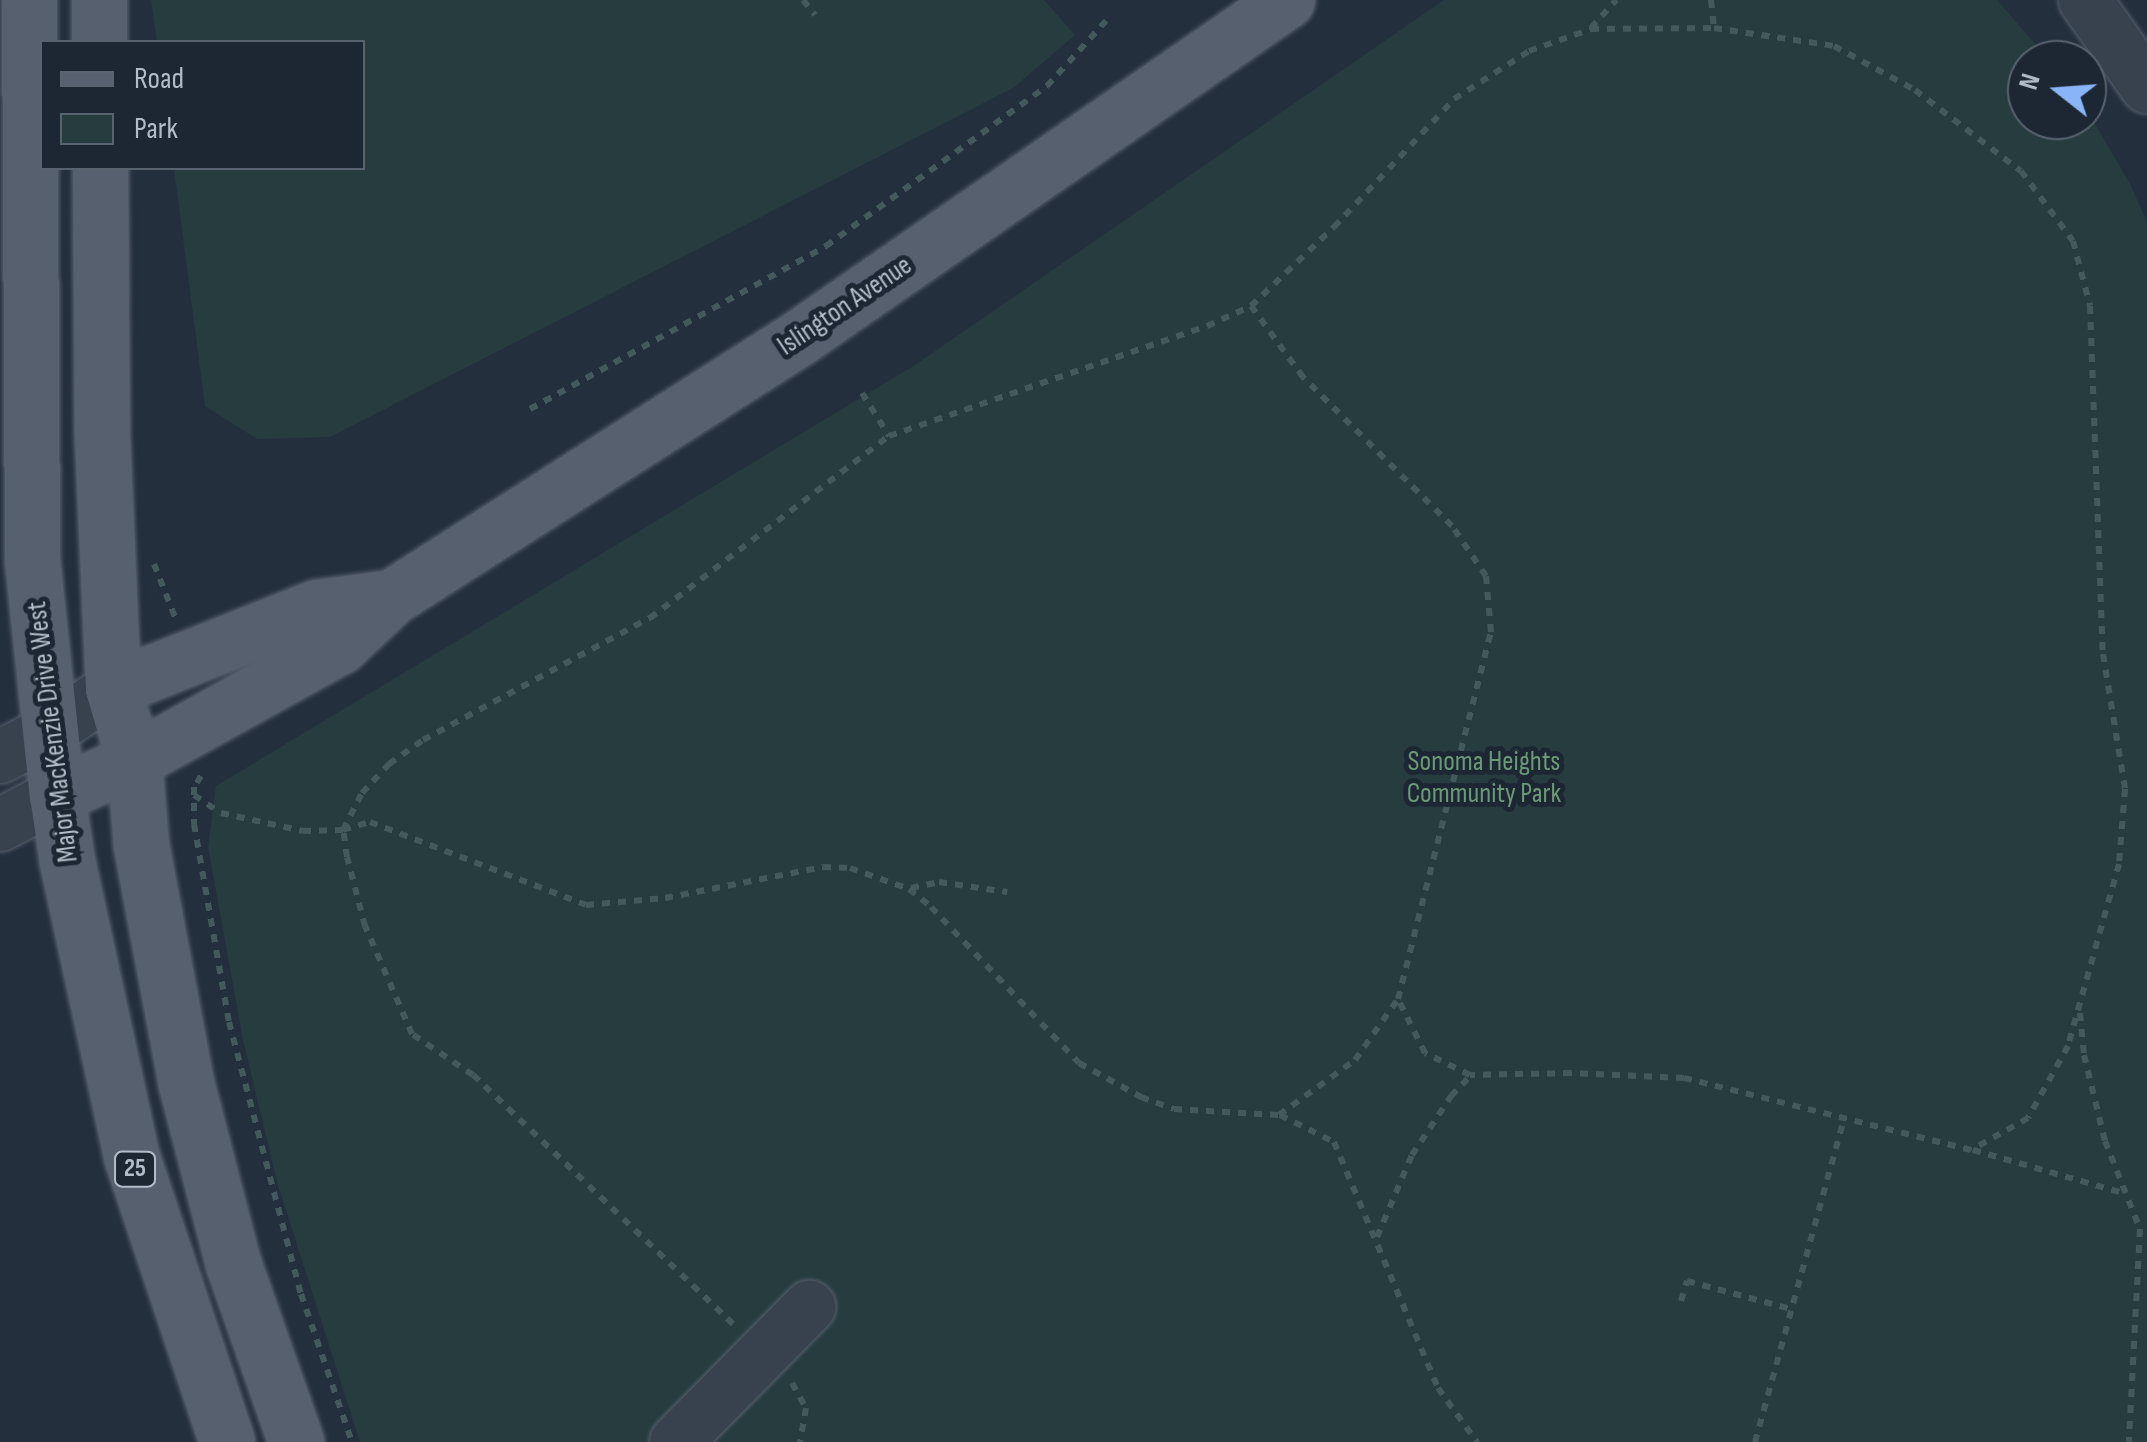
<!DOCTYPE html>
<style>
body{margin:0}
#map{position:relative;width:2147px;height:1442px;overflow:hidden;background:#242f3e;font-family:"Sofia Sans Condensed",sans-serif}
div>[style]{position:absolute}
.green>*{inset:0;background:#263c3f}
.path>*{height:6px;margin-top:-3px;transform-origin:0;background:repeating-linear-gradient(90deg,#44595c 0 8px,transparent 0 16px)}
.roads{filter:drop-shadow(0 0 2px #565f6c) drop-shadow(0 0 2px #565f6c)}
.minor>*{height:52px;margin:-26px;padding:0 26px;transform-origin:26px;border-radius:26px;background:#38414e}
.major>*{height:55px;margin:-27.5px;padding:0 27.5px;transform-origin:27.5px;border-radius:27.5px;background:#56606e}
span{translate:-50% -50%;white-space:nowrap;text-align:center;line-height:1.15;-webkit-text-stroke:10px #1d2633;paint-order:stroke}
.shield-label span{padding:2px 8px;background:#1d2633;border:2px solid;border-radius:8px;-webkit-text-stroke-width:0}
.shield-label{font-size:25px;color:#b4bcc9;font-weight:700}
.street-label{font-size:28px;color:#b4bcc9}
.park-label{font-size:28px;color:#6b9a76}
.legend{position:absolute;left:40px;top:40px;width:325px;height:130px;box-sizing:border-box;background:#1d2633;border:2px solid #59626f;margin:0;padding:12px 18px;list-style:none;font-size:30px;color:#b4bcc9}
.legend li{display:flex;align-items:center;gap:20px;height:50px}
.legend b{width:50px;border:2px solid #59626f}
.north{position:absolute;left:2007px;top:40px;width:100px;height:100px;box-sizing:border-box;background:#1d2633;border:2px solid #59626f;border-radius:50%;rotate:287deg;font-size:28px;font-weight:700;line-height:40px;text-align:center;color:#b4bcc9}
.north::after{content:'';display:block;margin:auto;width:35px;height:45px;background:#8ab4f8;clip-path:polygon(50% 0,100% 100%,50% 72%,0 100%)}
</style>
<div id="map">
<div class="green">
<i style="clip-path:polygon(151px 0,1044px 0,1075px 35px,1013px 88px,330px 437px,257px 439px,205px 406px,174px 168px,362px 168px,362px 42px,157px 42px)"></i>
<i style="clip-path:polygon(1444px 0,1997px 0,2049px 60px,2027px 60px,2027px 120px,2087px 120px,2087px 110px,2130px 184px,2147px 222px,2147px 1442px,360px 1442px,277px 1182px,243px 1040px,208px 847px,216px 786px,915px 365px)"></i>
</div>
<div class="path">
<i style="left:803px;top:0;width:19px;rotate:51deg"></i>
<i style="left:1711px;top:0;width:28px;rotate:84deg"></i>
<i style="left:1591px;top:28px;width:38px;rotate:-48deg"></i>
<i style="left:862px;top:393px;width:51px;rotate:57.9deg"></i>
<i style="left:530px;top:409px;width:338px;rotate:-28.8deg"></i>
<i style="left:826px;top:246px;width:273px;rotate:-35.9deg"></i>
<i style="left:1047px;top:86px;width:88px;rotate:-47.8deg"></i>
<i style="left:154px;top:564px;width:57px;rotate:68.4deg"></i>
<i style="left:201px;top:776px;width:13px;rotate:122deg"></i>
<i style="left:194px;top:787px;width:37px;rotate:90deg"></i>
<i style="left:194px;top:824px;width:201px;rotate:80deg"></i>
<i style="left:229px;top:1022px;width:281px;rotate:75.2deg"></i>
<i style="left:301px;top:1294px;width:157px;rotate:71deg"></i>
<i style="left:194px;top:795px;width:32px;rotate:34deg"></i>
<i style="left:221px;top:813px;width:84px;rotate:12.4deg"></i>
<i style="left:303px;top:831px;width:40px;rotate:-1.4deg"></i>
<i style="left:343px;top:830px;width:28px;rotate:-17deg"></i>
<i style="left:370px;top:822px;width:231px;rotate:21deg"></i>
<i style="left:586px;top:905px;width:79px;rotate:-5.1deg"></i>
<i style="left:665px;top:898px;width:161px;rotate:-11.1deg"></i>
<i style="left:823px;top:867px;width:27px;rotate:2deg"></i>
<i style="left:850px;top:868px;width:63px;rotate:19.6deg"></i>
<i style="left:909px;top:889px;width:28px;rotate:39deg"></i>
<i style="left:931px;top:907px;width:215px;rotate:46.5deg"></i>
<i style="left:1079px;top:1063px;width:71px;rotate:28.7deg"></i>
<i style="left:1141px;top:1097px;width:35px;rotate:20deg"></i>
<i style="left:1174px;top:1109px;width:105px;rotate:3.3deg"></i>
<i style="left:1279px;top:1115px;width:94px;rotate:-35.9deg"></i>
<i style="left:1355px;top:1060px;width:75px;rotate:-54.8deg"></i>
<i style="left:1398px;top:999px;width:379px;rotate:-75.8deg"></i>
<i style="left:1491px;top:632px;width:56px;rotate:-95.1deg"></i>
<i style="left:1486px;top:576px;width:60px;rotate:-124.2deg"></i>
<i style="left:1452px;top:526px;width:211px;rotate:-135deg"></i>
<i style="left:1303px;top:377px;width:88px;rotate:-126.2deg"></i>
<i style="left:911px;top:888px;width:29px;rotate:-12deg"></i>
<i style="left:939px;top:882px;width:69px;rotate:8.4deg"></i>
<i style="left:2080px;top:1013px;width:42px;rotate:84.6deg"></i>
<i style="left:2084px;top:1055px;width:89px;rotate:76.3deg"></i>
<i style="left:2105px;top:1141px;width:95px;rotate:68.3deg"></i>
<i style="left:2140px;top:1229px;width:213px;rotate:93deg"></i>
<i style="left:1280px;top:1115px;width:60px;rotate:26.6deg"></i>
<i style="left:1334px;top:1142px;width:267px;rotate:67.1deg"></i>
<i style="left:1438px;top:1388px;width:67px;rotate:54.2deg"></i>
<i style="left:1973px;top:1150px;width:159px;rotate:16deg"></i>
<i style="left:1377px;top:1237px;width:89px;rotate:-66.9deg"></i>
<i style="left:1412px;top:1155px;width:71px;rotate:-56.5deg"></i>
<i style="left:1451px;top:1096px;width:28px;rotate:-46deg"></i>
<i style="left:1681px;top:1301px;width:21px;rotate:-73deg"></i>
<i style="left:1687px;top:1281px;width:108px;rotate:15.1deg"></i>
<i style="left:733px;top:1324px;width:360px;rotate:-136.2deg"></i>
<i style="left:473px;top:1075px;width:73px;rotate:-146.1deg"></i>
<i style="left:412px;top:1034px;width:118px;rotate:-113.5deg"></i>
<i style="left:365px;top:926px;width:71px;rotate:-104.6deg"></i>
<i style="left:347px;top:857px;width:27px;rotate:-98deg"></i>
<i style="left:343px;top:830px;width:42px;rotate:-62.8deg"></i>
<i style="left:362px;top:793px;width:40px;rotate:-47deg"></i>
<i style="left:389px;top:764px;width:42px;rotate:-35.2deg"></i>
<i style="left:423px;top:740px;width:258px;rotate:-28.3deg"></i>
<i style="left:650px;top:618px;width:300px;rotate:-37.3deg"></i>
<i style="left:889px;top:436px;width:336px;rotate:-19.1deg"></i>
<i style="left:1207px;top:326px;width:48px;rotate:-24.4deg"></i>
<i style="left:1251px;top:306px;width:115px;rotate:-43.6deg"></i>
<i style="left:1334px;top:227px;width:175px;rotate:-46.8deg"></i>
<i style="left:1454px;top:99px;width:89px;rotate:-32.6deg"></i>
<i style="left:1529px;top:51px;width:66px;rotate:-19.5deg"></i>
<i style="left:1591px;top:29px;width:123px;rotate:-0.5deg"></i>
<i style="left:1714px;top:28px;width:121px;rotate:8.5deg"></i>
<i style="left:1834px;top:46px;width:92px;rotate:28.5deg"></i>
<i style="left:1915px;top:90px;width:133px;rotate:37.4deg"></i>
<i style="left:2021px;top:171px;width:87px;rotate:53.4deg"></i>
<i style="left:2073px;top:241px;width:67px;rotate:75.3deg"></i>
<i style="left:2090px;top:306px;width:348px;rotate:87.9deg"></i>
<i style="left:2103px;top:654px;width:137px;rotate:80.7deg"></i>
<i style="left:2125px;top:789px;width:75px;rotate:94.6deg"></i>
<i style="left:2119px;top:864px;width:189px;rotate:105.7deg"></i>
<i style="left:2068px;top:1046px;width:82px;rotate:119.1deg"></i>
<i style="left:2028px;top:1118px;width:65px;rotate:150.7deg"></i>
<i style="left:1971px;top:1150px;width:296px;rotate:-165.9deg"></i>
<i style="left:1684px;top:1078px;width:113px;rotate:-177.5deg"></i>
<i style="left:1571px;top:1073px;width:101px;rotate:178.9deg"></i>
<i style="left:1470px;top:1075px;width:50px;rotate:-153.9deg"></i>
<i style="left:1425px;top:1053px;width:60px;rotate:-116.6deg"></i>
<i style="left:792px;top:1383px;width:29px;rotate:61deg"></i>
<i style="left:806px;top:1408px;width:35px;rotate:100deg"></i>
<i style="left:1755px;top:1442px;width:336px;rotate:-74.6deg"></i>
</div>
<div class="roads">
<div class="minor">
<i style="left:2085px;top:0;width:107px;rotate:54.5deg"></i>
<i style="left:0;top:757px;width:56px;rotate:-27.5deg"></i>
<i style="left:50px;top:731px;width:76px;rotate:-34.3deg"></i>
<i style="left:0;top:825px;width:64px;rotate:-27.8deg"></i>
<i style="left:676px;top:1442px;width:190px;rotate:-45.4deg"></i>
</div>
<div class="major">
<i style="left:29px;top:0;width:559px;rotate:89.69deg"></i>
<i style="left:32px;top:559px;width:237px;rotate:84deg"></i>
<i style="left:57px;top:795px;width:67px;rotate:81.4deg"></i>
<i style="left:67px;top:861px;width:304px;rotate:77.7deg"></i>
<i style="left:132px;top:1158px;width:299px;rotate:71.5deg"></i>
<i style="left:99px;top:0;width:42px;rotate:90deg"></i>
<i style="left:100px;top:168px;width:268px;rotate:89.6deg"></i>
<i style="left:102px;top:436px;width:252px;rotate:87.5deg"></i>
<i style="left:113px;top:688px;width:75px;rotate:73.7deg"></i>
<i style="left:134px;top:760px;width:85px;rotate:85.3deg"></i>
<i style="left:141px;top:845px;width:242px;rotate:79.3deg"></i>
<i style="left:186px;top:1083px;width:186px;rotate:75.4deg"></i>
<i style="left:233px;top:1263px;width:190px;rotate:70.6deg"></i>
<i style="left:113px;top:688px;width:219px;rotate:-21.7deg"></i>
<i style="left:317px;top:607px;width:76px;rotate:-7.6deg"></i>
<i style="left:57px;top:795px;width:85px;rotate:-24.4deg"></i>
<i style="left:134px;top:760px;width:235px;rotate:-29deg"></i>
<i style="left:340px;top:646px;width:71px;rotate:-43.3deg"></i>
<i style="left:392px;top:597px;width:484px;rotate:-32.5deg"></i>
<i style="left:800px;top:337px;width:592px;rotate:-34.68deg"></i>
</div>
</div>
<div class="shield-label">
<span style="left:135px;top:1169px">25</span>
</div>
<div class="street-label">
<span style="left:845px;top:306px;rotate:-34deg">Islington Avenue</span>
<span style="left:53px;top:732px;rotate:-97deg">Major MacKenzie Drive West</span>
</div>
<div class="park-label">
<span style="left:1484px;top:778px">Sonoma Heights<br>Community Park</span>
</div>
<ul class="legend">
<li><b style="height:12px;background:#56606e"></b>Road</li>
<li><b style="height:28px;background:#263c3f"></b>Park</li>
</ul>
<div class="north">N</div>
</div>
